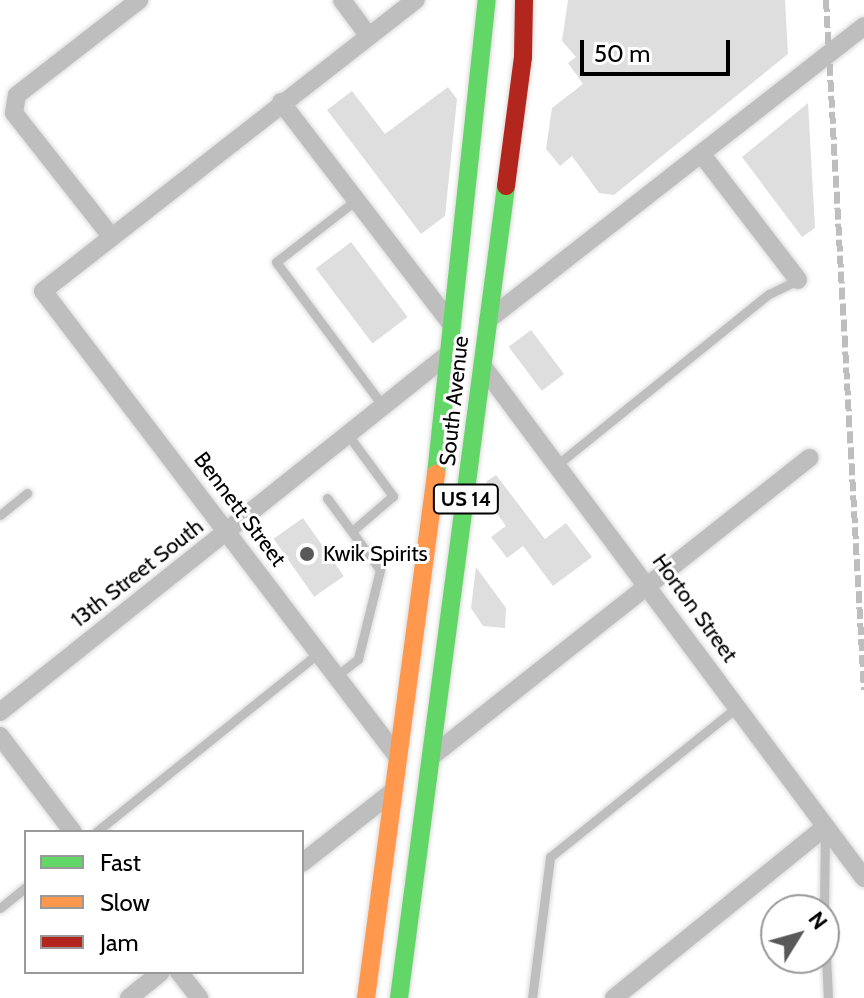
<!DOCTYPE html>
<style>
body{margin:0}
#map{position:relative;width:864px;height:998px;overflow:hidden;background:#fff;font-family:Cabin,sans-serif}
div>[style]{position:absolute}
.building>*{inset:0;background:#dedede;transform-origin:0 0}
.roads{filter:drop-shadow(0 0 2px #dbdbdb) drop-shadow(0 0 2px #dbdbdb)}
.lane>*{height:9px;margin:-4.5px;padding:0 4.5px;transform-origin:4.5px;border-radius:4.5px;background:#bebebe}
.street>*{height:18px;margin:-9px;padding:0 9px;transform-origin:9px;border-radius:9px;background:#bebebe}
.fast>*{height:18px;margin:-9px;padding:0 9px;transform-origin:9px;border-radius:9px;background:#63d668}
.slow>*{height:18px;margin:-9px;padding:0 9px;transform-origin:9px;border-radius:9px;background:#ff974d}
.jam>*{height:18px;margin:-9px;padding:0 9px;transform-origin:9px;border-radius:9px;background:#b3261e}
.rail>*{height:6px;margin-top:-3px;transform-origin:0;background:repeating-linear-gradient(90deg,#bebebe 0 12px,transparent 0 16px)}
.dots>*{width:22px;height:22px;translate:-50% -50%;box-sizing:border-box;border:4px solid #fff;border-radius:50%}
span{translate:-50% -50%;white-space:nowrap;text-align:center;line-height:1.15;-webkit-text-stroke:6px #fff;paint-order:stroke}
.shield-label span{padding:2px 6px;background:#fff;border:2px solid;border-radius:6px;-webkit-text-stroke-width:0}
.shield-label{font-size:20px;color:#000;font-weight:700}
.street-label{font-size:22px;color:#000}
.poi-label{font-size:22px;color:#000}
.left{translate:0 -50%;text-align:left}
.legend{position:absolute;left:24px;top:830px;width:280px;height:144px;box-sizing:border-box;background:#fff;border:2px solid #999;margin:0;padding:10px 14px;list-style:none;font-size:24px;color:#000}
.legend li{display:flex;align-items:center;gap:16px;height:40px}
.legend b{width:40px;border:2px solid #999}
.north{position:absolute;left:760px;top:894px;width:80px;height:80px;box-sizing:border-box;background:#fff;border:2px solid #999;border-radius:50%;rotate:53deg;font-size:22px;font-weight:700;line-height:32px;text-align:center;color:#000}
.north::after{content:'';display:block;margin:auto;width:28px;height:36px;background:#595959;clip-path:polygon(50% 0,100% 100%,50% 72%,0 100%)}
.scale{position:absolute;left:580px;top:40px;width:150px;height:36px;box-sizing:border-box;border:4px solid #000;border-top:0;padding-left:10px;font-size:24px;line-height:28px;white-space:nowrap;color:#000;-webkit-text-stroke:6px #fff;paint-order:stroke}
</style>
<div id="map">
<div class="building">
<i style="clip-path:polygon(568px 0,785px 0,788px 54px,614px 195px,599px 193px,572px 156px,560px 166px,546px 149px,552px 108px,583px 84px,568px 63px,576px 57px,562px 41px)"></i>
<i style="clip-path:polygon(448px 87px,457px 99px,445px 216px,421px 234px,327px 110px,352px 91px,385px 134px)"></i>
<i style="clip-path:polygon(808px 103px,815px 228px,802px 237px,742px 157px)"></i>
<i style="left:351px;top:242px;width:94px;height:44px;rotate:53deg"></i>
<i style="left:531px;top:330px;width:55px;height:28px;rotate:53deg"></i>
<i style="clip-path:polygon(496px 475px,545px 539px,566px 523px,592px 557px,553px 586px,523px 546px,507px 558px,491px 537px,506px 526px,485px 497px,487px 481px)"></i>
<i style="left:303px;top:518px;width:71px;height:36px;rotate:55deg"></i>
<i style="clip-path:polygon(476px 567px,506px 608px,505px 628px,483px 626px,471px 608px)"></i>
</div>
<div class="roads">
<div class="lane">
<i style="left:356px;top:200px;width:101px;rotate:142.2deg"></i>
<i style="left:276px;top:262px;width:179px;rotate:53.4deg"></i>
<i style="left:348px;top:435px;width:76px;rotate:53.6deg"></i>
<i style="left:393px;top:496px;width:54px;rotate:139.5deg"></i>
<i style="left:558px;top:464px;width:271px;rotate:-38.9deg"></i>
<i style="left:769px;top:294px;width:32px;rotate:-26deg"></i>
<i style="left:327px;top:498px;width:89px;rotate:53.6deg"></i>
<i style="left:380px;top:570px;width:92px;rotate:103.9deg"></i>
<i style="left:358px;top:659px;width:28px;rotate:142deg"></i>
<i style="left:0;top:515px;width:35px;rotate:-39deg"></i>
<i style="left:96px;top:832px;width:286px;rotate:-38.8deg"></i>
<i style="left:0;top:908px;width:33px;rotate:-39deg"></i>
<i style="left:824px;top:910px;width:81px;rotate:-89.3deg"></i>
<i style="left:824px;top:914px;width:84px;rotate:87.3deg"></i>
<i style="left:532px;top:998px;width:142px;rotate:-82.7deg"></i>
<i style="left:550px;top:857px;width:240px;rotate:-38.7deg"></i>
</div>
<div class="street">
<i style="left:342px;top:0;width:44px;rotate:53.4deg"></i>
<i style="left:281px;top:102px;width:281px;rotate:52.5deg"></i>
<i style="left:703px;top:156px;width:156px;rotate:52.5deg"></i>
<i style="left:110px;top:235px;width:155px;rotate:-128.2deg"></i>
<i style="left:14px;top:113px;width:18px;rotate:-81deg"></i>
<i style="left:17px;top:95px;width:155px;rotate:-37.9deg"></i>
<i style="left:488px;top:320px;width:477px;rotate:-38deg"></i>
<i style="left:484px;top:368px;width:636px;rotate:53.31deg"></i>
<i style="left:0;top:712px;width:577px;rotate:-38.6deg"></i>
<i style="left:0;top:736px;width:121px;rotate:52.8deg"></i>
<i style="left:397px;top:756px;width:584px;rotate:-127.28deg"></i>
<i style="left:43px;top:291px;width:473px;rotate:-38deg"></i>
<i style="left:432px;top:756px;width:481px;rotate:-38.3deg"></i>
<i style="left:302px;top:863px;width:113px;rotate:-38.2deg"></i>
<i style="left:179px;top:972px;width:33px;rotate:52deg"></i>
<i style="left:129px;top:998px;width:41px;rotate:-39.1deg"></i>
<i style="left:614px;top:998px;width:272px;rotate:-39deg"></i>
</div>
<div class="fast">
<i style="left:436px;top:474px;width:477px;rotate:-83.9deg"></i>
<i style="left:399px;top:998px;width:819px;rotate:-82.49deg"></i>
</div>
<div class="slow">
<i style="left:366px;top:998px;width:529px;rotate:-82.39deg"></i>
</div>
<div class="jam">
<i style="left:506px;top:186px;width:130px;rotate:-82.5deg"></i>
<i style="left:523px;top:57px;width:57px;rotate:-89deg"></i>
</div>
</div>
<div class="rail">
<i style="left:826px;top:0;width:691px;rotate:86.85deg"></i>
</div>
<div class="dots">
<i style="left:307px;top:554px;background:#595959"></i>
</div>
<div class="shield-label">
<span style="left:466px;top:499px">US 14</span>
</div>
<div class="street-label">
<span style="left:454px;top:401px;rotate:-84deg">South Avenue</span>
<span style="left:240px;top:509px;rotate:53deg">Bennett Street</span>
<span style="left:137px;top:573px;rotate:-38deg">13th Street South</span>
<span style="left:695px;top:608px;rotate:54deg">Horton Street</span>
</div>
<div class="poi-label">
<span class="left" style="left:323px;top:554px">Kwik Spirits</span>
</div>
<ul class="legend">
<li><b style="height:10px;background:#63d668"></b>Fast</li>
<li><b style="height:10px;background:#ff974d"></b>Slow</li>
<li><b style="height:10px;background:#b3261e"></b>Jam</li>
</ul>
<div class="north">N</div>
<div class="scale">50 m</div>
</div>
